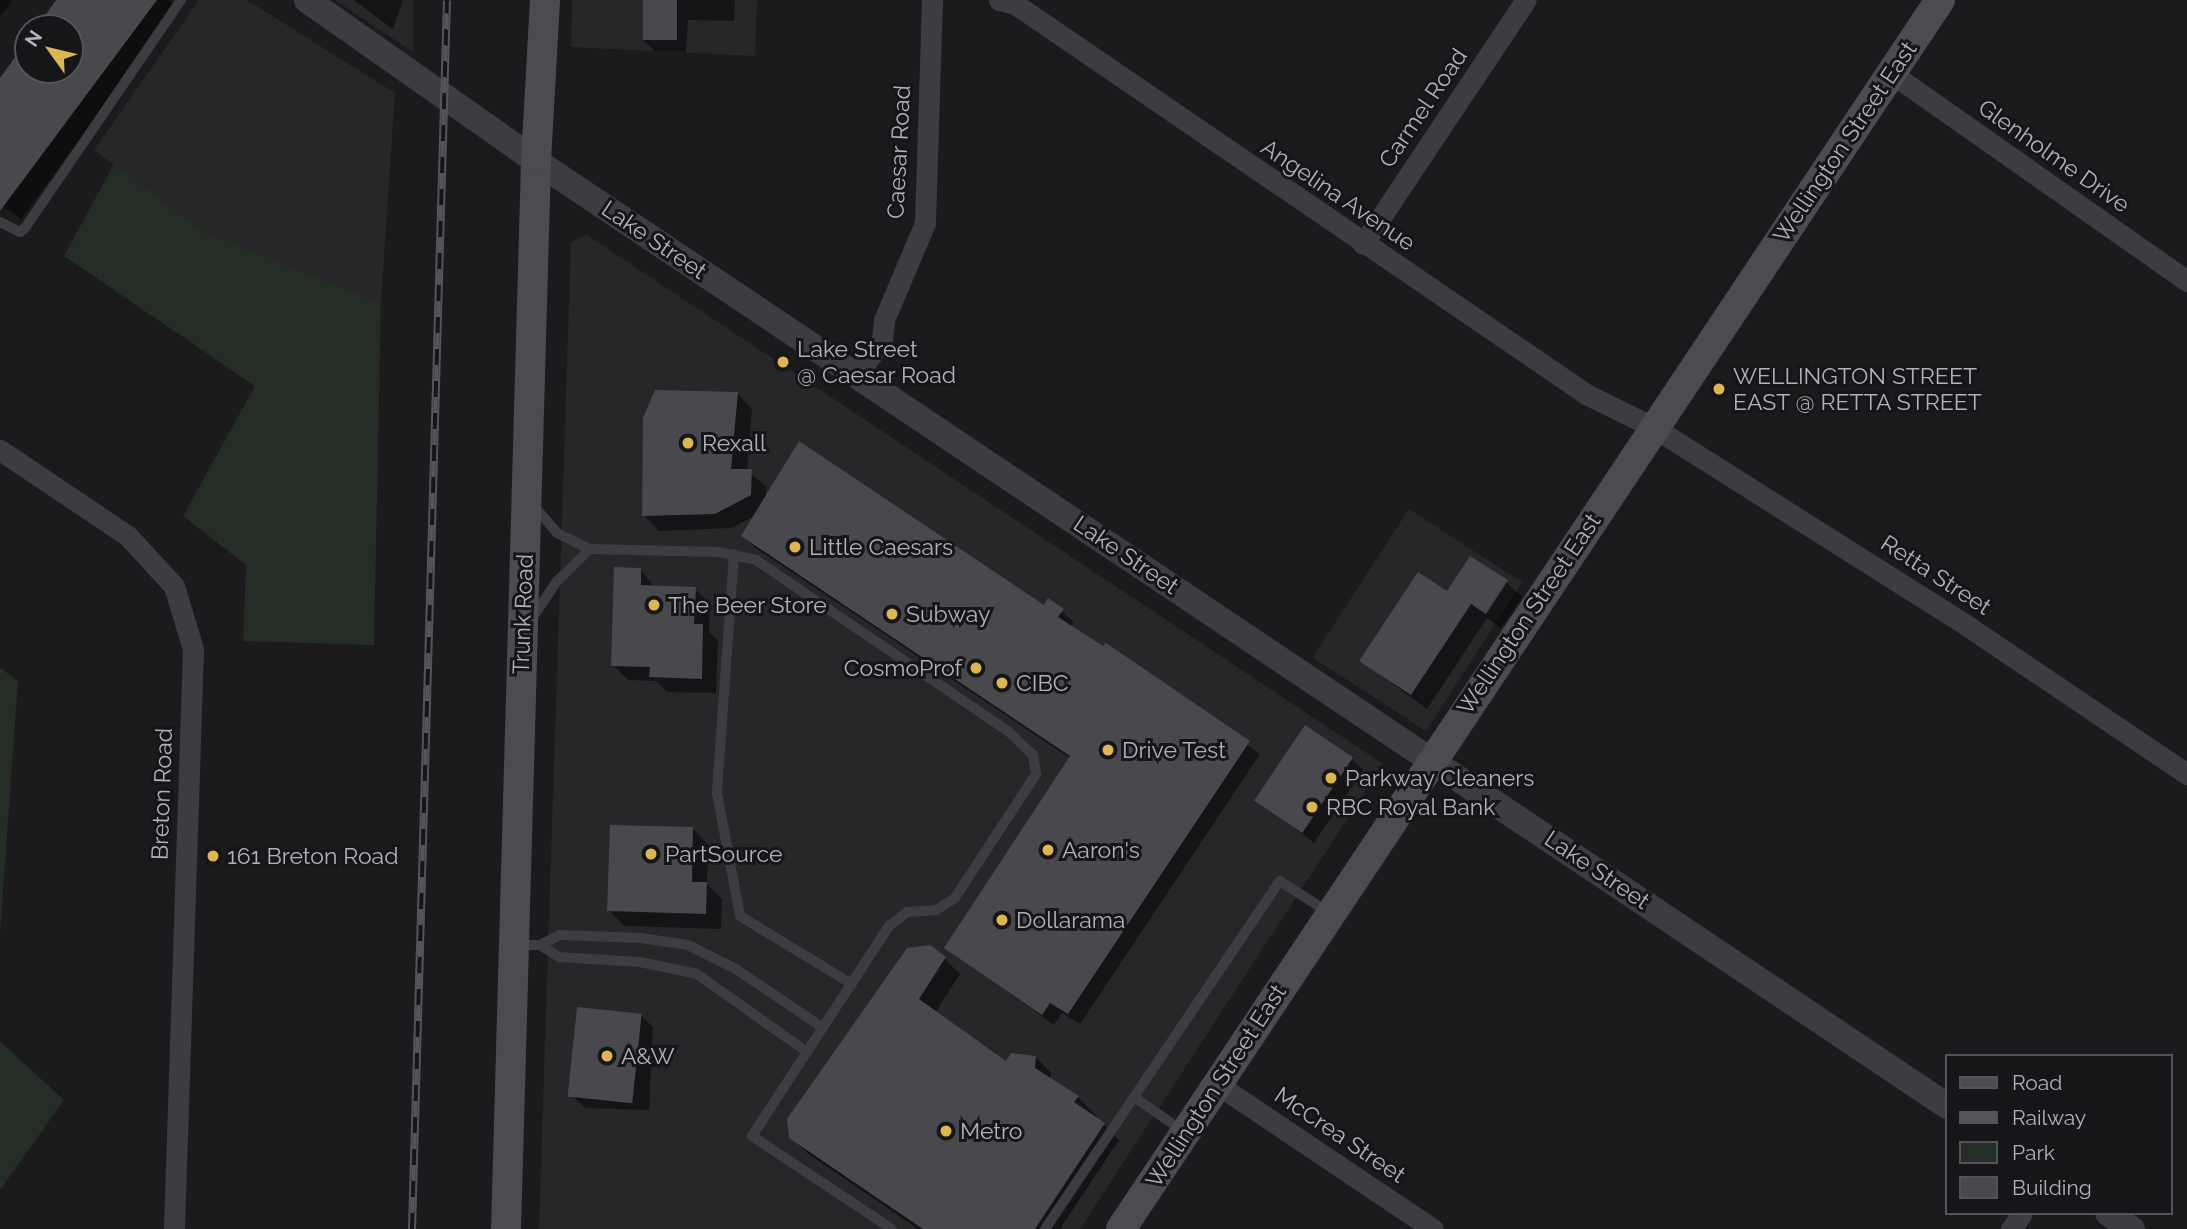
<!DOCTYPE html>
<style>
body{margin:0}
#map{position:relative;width:2187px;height:1229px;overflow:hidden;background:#1b1b1d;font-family:Raleway,sans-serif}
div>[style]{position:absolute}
.built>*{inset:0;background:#27272a;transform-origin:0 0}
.green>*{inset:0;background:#252d27}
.shadow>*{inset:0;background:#0007}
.building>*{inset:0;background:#48484d;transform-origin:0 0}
.service>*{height:10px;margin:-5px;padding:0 5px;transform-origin:5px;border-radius:5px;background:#3d3d41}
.minor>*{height:21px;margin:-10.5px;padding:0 10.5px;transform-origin:10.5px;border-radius:10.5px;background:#3d3d41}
.tertiary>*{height:26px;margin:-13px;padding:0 13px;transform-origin:13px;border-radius:13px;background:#3d3d41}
.secondary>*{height:30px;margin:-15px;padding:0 15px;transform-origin:15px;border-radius:15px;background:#4b4c51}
.rail>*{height:8px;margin-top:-4px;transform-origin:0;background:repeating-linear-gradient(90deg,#161618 0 16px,#54555a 0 32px);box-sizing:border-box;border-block:2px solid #54555a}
.dots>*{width:19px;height:19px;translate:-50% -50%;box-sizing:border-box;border:4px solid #161618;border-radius:50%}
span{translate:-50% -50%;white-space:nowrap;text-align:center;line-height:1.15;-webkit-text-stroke:6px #161618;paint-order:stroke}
.street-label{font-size:23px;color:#afb2bb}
.poi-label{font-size:23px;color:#afb2bb}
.left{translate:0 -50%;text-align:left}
.right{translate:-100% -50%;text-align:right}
.legend{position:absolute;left:1945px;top:1054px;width:228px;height:161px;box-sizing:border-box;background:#161618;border:2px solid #535459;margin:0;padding:9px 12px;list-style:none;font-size:21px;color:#afb2bb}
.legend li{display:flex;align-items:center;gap:14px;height:35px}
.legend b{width:35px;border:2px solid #535459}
.north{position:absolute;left:14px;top:14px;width:70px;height:70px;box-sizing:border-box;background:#161618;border:2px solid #535459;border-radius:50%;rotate:304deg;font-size:19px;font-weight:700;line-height:28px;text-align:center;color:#afb2bb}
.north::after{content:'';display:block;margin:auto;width:24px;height:32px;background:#ddb553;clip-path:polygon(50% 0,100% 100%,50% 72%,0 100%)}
</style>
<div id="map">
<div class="built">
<i style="clip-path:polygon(199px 0,247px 0,395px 93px,381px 302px,204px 231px,94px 150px)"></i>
<i style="clip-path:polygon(335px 0,413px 0,413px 52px)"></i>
<i style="clip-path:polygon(572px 0,757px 0,755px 56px,571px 47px)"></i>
<i style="clip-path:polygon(587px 235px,1383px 764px,1080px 1229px,539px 1229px,571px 242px)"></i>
<i style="left:1409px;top:509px;width:135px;height:177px;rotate:33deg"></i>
</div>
<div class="green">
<i style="clip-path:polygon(114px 164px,204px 231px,381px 302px,374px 645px,243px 641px,246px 565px,183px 516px,255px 386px,64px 256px)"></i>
<i style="clip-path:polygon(0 668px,18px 681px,0 934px)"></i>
<i style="clip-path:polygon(0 1041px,64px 1100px,0 1190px)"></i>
</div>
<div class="shadow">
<i style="clip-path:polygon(0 0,12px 0,0 17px)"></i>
<i style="clip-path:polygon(58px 0,169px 0,177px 8px,21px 219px,0 204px,0 81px,28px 42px,28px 70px,70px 70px,70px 28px,38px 28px)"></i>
<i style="clip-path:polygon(403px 0,393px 29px,355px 1px,356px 0)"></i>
<i style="clip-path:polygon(644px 0,735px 0,734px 21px,688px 20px,686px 52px,655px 51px,643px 40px)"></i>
<i style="clip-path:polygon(737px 393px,752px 409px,747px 471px,766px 486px,766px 498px,1044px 608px,1048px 601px,1074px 622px,1070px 627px,1260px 754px,1080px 1024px,1062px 1013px,1054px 1025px,946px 947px,1070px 758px,754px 547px,743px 536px,755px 516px,731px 528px,659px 531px,644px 515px)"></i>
<i style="clip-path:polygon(640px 569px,655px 588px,695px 589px,710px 604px,709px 632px,718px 641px,716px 693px,667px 692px,656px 681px,628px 680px,613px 665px)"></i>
<i style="clip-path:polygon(1506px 582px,1522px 597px,1501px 628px,1487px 618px,1427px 709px,1362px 661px,1447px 594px)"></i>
<i style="clip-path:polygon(1352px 759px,1363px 770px,1314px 843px,1257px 800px)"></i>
<i style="clip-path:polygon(693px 829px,708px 844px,707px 884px,722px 899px,721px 929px,624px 926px,609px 910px)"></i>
<i style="clip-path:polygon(944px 958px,960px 974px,935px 1013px,1006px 1063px,1036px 1057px,1051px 1073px,1050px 1080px,1078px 1097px,1119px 1140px,1060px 1229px,918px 1229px,807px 1153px,791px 1137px)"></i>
<i style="clip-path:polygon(642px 1016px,653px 1027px,649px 1110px,585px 1108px,574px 1097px)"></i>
</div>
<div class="building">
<i style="clip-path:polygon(56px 0,157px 0,0 211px,0 78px,28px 39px,28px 70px,70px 70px,70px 28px,36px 28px)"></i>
<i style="left:643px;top:0;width:34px;height:40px"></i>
<i style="clip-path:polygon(655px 390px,738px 392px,731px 469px,752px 469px,751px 495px,715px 514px,642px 516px,643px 418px)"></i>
<i style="clip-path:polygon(799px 441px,1044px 605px,1048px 598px,1064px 609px,1058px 617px,1103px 646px,1106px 643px,1250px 741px,1068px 1014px,1050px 1003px,1042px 1015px,944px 948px,1070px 756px,741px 536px)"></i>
<i style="clip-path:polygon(1470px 556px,1508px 580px,1486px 614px,1471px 604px,1411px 695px,1359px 661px,1418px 572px,1447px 591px)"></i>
<i style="clip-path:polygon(614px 567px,641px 568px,641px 585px,696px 587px,694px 624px,703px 624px,702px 679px,649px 677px,650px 667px,611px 666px)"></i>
<i style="left:1305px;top:725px;width:58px;height:91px;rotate:34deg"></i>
<i style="clip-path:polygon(610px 825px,693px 827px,692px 882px,707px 882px,706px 914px,607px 911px)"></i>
<i style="clip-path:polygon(930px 945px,946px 957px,919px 999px,1006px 1061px,1011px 1053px,1036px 1056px,1035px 1068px,1079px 1096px,1074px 1102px,1105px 1123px,1035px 1229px,923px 1229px,789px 1138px,787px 1119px,907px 948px)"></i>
<i style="left:577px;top:1007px;width:65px;height:90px;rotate:6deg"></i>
</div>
<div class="service">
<i style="left:0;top:222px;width:22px;rotate:27deg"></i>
<i style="left:20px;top:232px;width:6px;rotate:-39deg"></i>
<i style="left:25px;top:228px;width:276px;rotate:-55.6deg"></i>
<i style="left:533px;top:505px;width:37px;rotate:49deg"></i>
<i style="left:557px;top:533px;width:37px;rotate:26deg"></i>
<i style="left:590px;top:549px;width:129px;rotate:1.3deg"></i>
<i style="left:719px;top:552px;width:38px;rotate:12deg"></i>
<i style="left:756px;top:560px;width:305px;rotate:34.2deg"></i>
<i style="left:1008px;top:731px;width:35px;rotate:44deg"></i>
<i style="left:1033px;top:755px;width:19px;rotate:81deg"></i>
<i style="left:1036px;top:774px;width:148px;rotate:123.2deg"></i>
<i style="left:955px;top:898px;width:22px;rotate:148deg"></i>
<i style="left:936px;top:910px;width:29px;rotate:176deg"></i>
<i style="left:907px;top:912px;width:23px;rotate:142deg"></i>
<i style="left:889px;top:926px;width:251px;rotate:123.1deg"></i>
<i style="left:752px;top:1136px;width:168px;rotate:33.6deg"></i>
<i style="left:734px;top:554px;width:240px;rotate:94.1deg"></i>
<i style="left:717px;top:793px;width:125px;rotate:79.4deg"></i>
<i style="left:740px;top:916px;width:131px;rotate:31.3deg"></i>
<i style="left:531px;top:620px;width:47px;rotate:-56.3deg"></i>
<i style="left:557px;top:581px;width:46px;rotate:-44.1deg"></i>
<i style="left:517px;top:945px;width:23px"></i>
<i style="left:540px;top:945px;width:22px;rotate:-27deg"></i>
<i style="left:560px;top:935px;width:81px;rotate:2.1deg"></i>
<i style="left:641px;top:938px;width:48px;rotate:8.5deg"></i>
<i style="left:688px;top:945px;width:54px;rotate:26.6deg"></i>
<i style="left:736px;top:969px;width:105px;rotate:34.1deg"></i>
<i style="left:540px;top:945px;width:22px;rotate:32deg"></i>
<i style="left:559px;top:957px;width:81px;rotate:3.5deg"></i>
<i style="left:640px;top:962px;width:58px;rotate:11.9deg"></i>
<i style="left:697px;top:974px;width:135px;rotate:35.3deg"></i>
<i style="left:1134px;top:1097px;width:60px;rotate:34.8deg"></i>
<i style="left:1045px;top:1229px;width:420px;rotate:-56deg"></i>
<i style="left:1280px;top:881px;width:57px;rotate:32.9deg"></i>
</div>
<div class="minor">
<i style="left:999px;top:0;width:16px;rotate:14deg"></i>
<i style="left:1015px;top:4px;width:691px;rotate:34.33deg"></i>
<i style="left:1586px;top:394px;width:75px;rotate:26.2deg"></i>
<i style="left:1653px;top:427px;width:370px;rotate:32.3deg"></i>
<i style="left:1966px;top:625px;width:267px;rotate:34deg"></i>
<i style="left:1891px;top:73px;width:362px;rotate:35.1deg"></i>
<i style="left:1363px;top:244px;width:293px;rotate:-56.3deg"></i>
<i style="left:857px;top:375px;width:43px;rotate:-54.5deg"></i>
<i style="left:882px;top:340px;width:20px;rotate:-84deg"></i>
<i style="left:884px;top:320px;width:105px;rotate:-67.1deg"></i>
<i style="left:925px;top:223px;width:223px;rotate:-88.2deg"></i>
<i style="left:0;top:450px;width:154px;rotate:33.9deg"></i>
<i style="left:128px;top:536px;width:68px;rotate:47.4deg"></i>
<i style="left:174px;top:586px;width:66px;rotate:73.2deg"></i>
<i style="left:193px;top:649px;width:580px;rotate:91.88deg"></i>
<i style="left:1217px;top:1084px;width:260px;rotate:33.9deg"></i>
<i style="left:2011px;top:1229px;width:19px;rotate:-55deg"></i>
</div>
<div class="tertiary">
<i style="left:307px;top:0;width:280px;rotate:35.1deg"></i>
<i style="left:536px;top:161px;width:1698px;rotate:33.81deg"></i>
<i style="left:2108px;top:1213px;width:29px;rotate:34deg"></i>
</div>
<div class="secondary">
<i style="left:506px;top:1229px;width:1068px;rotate:-88.39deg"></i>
<i style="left:536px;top:161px;width:161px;rotate:-86.8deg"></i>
<i style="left:1121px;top:1229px;width:1477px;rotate:-56.32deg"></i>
</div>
<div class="rail">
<i style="left:412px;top:1229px;width:1229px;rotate:-88.37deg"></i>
</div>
<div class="dots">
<i style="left:783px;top:362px;background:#ddb553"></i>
<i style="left:1719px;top:389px;background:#ddb553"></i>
<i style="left:688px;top:443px;background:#ddb553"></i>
<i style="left:795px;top:547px;background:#ddb553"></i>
<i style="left:654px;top:605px;background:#ddb553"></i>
<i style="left:892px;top:614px;background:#ddb553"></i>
<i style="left:976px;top:668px;background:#ddb553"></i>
<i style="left:1002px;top:683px;background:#ddb553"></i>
<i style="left:1108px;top:750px;background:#ddb553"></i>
<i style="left:1331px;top:778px;background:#ddb553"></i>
<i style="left:1312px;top:807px;background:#ddb553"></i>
<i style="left:1048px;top:850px;background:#ddb553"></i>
<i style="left:651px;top:854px;background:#ddb553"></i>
<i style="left:213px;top:856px;background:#ddb553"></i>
<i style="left:1002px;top:920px;background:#ddb553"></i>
<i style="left:607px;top:1056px;background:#ddb553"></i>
<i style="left:946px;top:1131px;background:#ddb553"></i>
</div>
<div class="street-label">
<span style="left:1423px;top:108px;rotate:-56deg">Carmel Road</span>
<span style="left:1845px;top:142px;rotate:-56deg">Wellington Street East</span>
<span style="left:899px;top:152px;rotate:-87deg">Caesar Road</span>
<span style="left:2054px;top:156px;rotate:35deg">Glenholme Drive</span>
<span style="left:1338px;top:195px;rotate:34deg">Angelina Avenue</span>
<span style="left:654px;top:240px;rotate:34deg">Lake Street</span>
<span style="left:1126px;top:555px;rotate:34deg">Lake Street</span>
<span style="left:1936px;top:575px;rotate:33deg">Retta Street</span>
<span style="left:523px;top:614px;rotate:-88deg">Trunk Road</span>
<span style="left:1529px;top:614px;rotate:-56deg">Wellington Street East</span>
<span style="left:162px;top:794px;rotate:-88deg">Breton Road</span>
<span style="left:1597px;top:870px;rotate:34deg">Lake Street</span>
<span style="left:1216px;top:1086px;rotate:-57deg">Wellington Street East</span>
<span style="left:1340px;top:1135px;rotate:34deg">McCrea Street</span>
</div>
<div class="poi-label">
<span class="left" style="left:797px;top:362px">Lake Street<br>@ Caesar Road</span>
<span class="left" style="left:1733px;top:389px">WELLINGTON STREET<br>EAST @ RETTA STREET</span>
<span class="left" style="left:702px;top:443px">Rexall</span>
<span class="left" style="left:809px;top:547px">Little Caesars</span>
<span class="left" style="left:668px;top:605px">The Beer Store</span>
<span class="left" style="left:906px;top:614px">Subway</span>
<span class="right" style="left:962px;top:668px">CosmoProf</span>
<span class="left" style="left:1016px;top:683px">CIBC</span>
<span class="left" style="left:1122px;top:750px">Drive Test</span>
<span class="left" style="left:1345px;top:778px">Parkway Cleaners</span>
<span class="left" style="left:1326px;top:807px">RBC Royal Bank</span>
<span class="left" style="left:1062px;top:850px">Aaron's</span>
<span class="left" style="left:665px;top:854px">PartSource</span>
<span class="left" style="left:227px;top:856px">161 Breton Road</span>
<span class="left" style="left:1016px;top:920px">Dollarama</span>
<span class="left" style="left:621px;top:1056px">A&amp;W</span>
<span class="left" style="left:960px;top:1131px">Metro</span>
</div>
<ul class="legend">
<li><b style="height:9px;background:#4b4c51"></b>Road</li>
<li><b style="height:9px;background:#54555a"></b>Railway</li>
<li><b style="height:19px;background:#252d27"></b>Park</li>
<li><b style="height:19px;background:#48484d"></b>Building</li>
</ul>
<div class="north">N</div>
</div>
